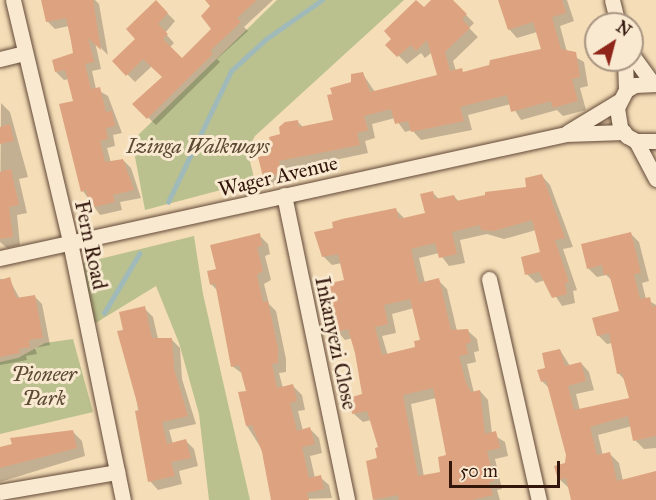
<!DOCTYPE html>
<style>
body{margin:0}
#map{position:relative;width:656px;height:500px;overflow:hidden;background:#f4ddb7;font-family:"IM FELL Great Primer",serif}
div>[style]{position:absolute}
.green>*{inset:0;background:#bbc18e}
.shadow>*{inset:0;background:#0003}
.stream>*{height:4.5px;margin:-2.25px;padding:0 2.25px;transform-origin:2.25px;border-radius:2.25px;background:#a0b9b9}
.building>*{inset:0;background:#dda380}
.roads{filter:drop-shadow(0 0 2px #624837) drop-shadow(0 0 2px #624837)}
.minor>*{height:15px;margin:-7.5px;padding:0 7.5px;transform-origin:7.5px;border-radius:7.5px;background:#f8e9d0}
span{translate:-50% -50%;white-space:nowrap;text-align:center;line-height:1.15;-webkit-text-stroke:6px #f8e9d0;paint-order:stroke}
.park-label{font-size:21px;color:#5b4933;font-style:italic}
.street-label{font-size:21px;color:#32160c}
.north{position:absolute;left:584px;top:12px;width:60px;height:60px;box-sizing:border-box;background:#f8e9d0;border:2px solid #a99582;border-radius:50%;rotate:36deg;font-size:16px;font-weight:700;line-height:24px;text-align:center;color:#32160c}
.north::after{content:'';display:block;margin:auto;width:21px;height:27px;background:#8f2418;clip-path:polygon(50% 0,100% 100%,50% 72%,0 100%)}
.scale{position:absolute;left:449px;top:461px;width:111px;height:27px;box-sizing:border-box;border:3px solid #32160c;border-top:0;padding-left:8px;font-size:18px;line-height:21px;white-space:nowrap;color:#32160c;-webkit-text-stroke:4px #f8e9d0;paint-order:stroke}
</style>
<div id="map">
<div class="green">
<i style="clip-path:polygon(277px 0,404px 0,255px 136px,247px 150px,255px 181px,145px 210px,132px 141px)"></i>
<i style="clip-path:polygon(194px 236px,203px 294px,250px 500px,209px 500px,199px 414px,179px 343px,156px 286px,94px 324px,83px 263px)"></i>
<i style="clip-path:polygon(73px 339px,93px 412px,0 434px,0 362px,18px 358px,45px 343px)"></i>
</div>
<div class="shadow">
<i style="clip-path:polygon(49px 0,95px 0,99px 4px,108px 55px,95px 42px,101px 69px,92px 71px,96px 89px,108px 96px,122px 133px,113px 135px,115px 146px,107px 148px,111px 163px,123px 160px,131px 168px,141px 198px,120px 202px,122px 210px,100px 215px,83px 191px,74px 102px,69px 79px,64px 80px,56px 72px,74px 55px,69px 26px,55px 29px,47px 21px)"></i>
<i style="clip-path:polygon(208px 0,273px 0,244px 27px,248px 31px,217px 59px,220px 62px,156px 125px,134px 104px,164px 77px,152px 66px,135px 82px,114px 61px,137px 39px,156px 2px,175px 21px,165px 33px,174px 43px,169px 48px,182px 61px,213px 29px,212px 6px)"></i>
<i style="clip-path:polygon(433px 0,453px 2px,474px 23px,469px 28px,478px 37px,453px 61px,456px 71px,465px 73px,543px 51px,537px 32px,517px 38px,509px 29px,500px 0,567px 0,574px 21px,560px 26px,567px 52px,584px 62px,588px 86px,580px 88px,586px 110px,563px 116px,557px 110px,521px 120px,511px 104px,468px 115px,472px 130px,421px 140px,412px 130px,405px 132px,395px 118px,372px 124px,375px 138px,365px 141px,368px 153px,287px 170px,289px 182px,273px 185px,264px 177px,269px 157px,282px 136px,297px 121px,303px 127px,335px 121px,352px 84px,362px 73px,375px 92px,439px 76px,432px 52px,425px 58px,421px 53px,407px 64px,388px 45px)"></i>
<i style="clip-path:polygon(1px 103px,10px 112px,28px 177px,19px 179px,27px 213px,17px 215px,20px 245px,7px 248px,0 242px)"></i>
<i style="clip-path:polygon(evenodd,542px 176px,550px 185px,573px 247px,563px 249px,577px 290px,573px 291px,575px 303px,562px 306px,545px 280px,536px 283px,527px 274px,542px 254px,536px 230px,504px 239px,487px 234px,460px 240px,465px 263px,449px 266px,439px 253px,419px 258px,425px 283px,438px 280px,447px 289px,457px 331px,468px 331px,477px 339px,479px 351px,474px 352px,476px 362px,467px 364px,474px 393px,480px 391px,488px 400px,492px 434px,505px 442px,508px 456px,495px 459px,502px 489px,497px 490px,500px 500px,375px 500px,380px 448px,371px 420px,363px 422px,354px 414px,364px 396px,353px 338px,345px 340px,337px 331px,346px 281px,342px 263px,332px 265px,323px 256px,396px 210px,405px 219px,426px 214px,433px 193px,439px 199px,454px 196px,459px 202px,528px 188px,542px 176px,414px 308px,422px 341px,417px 349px,388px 356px,382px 336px,396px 333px,392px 314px,414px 308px,542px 176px,436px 398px,448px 456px,442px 473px,424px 477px,411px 404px,436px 398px)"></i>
<i style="clip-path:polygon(630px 233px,639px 242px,649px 281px,642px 283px,646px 299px,656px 305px,656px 448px,644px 449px,635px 440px,632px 426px,598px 435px,603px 456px,610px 454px,619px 463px,623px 481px,656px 473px,656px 500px,572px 500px,569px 488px,559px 479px,568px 455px,550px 389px,542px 381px,560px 350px,570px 366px,581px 363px,589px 372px,594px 390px,576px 394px,580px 411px,630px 399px,626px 381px,618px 373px,612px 343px,607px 344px,598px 335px,620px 313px,613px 281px,606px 275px,597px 277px,588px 268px)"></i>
<i style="clip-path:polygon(259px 235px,268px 244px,270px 254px,265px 256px,271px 280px,264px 284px,269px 304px,276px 311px,286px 359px,286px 372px,279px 373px,283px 388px,293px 386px,302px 395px,305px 410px,298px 411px,303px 431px,310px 429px,319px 438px,322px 453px,310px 456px,315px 478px,320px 477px,329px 485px,332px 498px,272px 500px,263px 451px,247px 426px,248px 392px,243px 374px,232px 366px,218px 291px,211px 284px,218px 270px)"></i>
<i style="clip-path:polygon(0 279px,9px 279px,20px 299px,34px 296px,42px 304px,50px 345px,35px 348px,37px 354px,26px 356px,27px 360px,0 365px)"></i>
<i style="clip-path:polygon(144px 308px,153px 317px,158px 339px,172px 340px,180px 348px,182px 379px,196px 424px,169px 430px,173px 444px,186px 441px,194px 449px,198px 466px,179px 471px,182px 484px,158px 490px,150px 481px,125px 331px)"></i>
<i style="clip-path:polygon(73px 432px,82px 441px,85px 456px,0 482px,0 448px)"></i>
</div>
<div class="stream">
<i style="left:168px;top:202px;width:145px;rotate:-64.3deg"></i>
<i style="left:231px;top:71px;width:47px;rotate:-42.4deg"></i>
<i style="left:266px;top:39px;width:68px;rotate:-34.9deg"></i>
<i style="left:104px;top:313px;width:69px;rotate:-59.3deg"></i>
</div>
<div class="building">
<i style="clip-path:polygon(41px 0,93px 0,101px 50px,88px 38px,94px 62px,85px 64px,91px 89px,100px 87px,106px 112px,112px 111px,115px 126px,106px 128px,108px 139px,100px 141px,105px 162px,123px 159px,134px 190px,113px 195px,115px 202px,90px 208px,86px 190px,81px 192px,59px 104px,73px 101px,65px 70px,55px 72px,52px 60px,73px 53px,71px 41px,66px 18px,46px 22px)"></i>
<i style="clip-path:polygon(156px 0,168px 13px,158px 24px,168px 34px,163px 39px,182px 58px,211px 29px,201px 16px,210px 6px,205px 0,257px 0,237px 18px,241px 22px,210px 51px,213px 54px,147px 119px,132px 104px,162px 77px,143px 59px,126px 76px,112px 61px,135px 39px,126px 29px)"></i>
<i style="clip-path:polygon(416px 0,424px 7px,431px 0,453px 0,467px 14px,462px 19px,470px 28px,445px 52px,450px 71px,462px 68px,463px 72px,489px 65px,490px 60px,541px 49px,533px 22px,508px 30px,498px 0,562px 0,566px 13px,552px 17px,561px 49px,576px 52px,580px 77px,572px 79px,578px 101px,553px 108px,551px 101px,511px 112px,507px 95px,460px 107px,464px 121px,411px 132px,408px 121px,395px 124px,391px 109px,364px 116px,368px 130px,357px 133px,360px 145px,279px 161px,282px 174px,263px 177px,258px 157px,267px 155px,264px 142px,270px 141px,269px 137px,280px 134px,279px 127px,285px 122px,298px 120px,299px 127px,333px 120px,327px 95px,332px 94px,330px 88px,351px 82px,351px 74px,363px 72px,370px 92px,437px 75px,427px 40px,416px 51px,411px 45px,397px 57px,385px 45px,391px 39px,384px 31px)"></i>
<i style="clip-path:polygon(10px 124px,14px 141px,0 144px,0 127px)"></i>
<i style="clip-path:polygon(11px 169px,19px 205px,9px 207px,13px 237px,0 239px,0 172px)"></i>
<i style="clip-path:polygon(evenodd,542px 174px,565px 238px,555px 240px,569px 282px,565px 283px,567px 294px,552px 298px,539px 272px,525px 275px,521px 257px,540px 252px,532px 220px,494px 231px,481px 230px,480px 225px,452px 232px,457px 254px,439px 258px,435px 243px,411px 249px,419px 283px,439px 278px,451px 330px,468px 329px,471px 342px,466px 344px,468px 354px,459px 356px,466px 383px,471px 392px,480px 390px,485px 434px,496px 431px,500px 448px,487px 451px,494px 481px,489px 482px,493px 495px,472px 500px,399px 500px,398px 495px,373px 500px,366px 461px,377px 458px,375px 448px,378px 447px,367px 411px,352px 414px,349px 398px,362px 394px,355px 353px,348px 329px,335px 332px,326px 284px,344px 280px,338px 254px,322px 257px,314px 232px,333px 228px,332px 222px,342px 219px,396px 208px,399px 219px,425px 213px,420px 194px,433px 191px,435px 199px,454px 195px,456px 201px,485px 195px,485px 192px,526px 187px,525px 178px,542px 174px,410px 299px,420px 340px,414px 341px,415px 347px,382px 355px,375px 327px,388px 324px,384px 305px,410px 299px,542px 174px,433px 388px,446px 455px,438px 457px,440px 472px,418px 476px,403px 395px,433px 388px)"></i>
<i style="clip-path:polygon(631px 232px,641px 273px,634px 274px,640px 299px,650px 297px,652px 307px,656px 306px,656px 436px,633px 441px,628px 416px,590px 427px,597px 455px,610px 452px,617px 481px,656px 471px,656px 500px,571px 500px,566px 478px,558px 480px,554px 466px,565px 463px,566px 455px,546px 380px,541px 382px,537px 370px,545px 368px,542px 353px,560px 349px,565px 366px,581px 362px,586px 381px,568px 386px,574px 410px,629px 398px,622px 373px,617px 374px,609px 333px,597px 336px,592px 318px,619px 311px,609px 274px,604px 275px,602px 265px,587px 269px,581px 244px)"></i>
<i style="clip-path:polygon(260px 233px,262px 246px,257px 247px,263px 271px,257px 275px,263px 302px,268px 301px,278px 349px,278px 363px,272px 364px,277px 388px,293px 384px,297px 401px,290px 403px,297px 431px,310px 427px,315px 444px,302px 447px,309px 478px,321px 475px,324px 489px,307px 493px,309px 500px,271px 500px,262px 452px,252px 425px,246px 426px,238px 392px,246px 391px,239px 365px,231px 367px,215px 283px,210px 285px,207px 271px,216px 269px,210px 245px)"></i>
<i style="clip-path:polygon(10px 277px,16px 298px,35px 295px,43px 338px,29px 340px,30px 347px,19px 349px,20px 353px,0 357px,0 280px)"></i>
<i style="clip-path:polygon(145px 306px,152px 338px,172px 338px,174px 369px,188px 416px,162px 422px,167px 444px,186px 439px,191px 458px,171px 462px,175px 476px,148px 482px,135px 411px,139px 410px,117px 331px,123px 330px,119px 312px)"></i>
<i style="clip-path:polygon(73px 430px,77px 448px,0 468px,0 447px,12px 444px,10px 438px)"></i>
</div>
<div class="roads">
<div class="minor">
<i style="left:13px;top:0;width:249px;rotate:76.7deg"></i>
<i style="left:70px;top:242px;width:263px;rotate:78.4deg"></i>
<i style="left:612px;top:0;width:25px;rotate:76deg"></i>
<i style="left:632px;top:55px;width:34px;rotate:54deg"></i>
<i style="left:0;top:59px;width:25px;rotate:-14deg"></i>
<i style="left:625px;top:60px;width:30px;rotate:88deg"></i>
<i style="left:656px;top:84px;width:21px;rotate:177deg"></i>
<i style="left:635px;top:85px;width:10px;rotate:151deg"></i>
<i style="left:626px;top:90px;width:20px;rotate:117deg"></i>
<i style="left:617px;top:108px;width:20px;rotate:81deg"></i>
<i style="left:620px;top:128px;width:11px;rotate:49deg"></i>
<i style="left:627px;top:136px;width:10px;rotate:29deg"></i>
<i style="left:636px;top:141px;width:20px"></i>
<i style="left:568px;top:132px;width:60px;rotate:-31.3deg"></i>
<i style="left:636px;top:141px;width:43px;rotate:62.2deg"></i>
<i style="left:284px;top:195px;width:311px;rotate:78.3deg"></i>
<i style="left:0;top:258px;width:579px;rotate:-12.36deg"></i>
<i style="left:566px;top:134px;width:58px;rotate:-2deg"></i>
<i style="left:489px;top:279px;width:227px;rotate:77.3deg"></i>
<i style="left:0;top:492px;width:119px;rotate:-9.7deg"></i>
</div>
</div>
<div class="park-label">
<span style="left:198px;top:146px">Izinga Walkways</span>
<span style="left:44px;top:386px">Pioneer<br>Park</span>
</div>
<div class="street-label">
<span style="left:278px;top:176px;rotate:-13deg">Wager Avenue</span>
<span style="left:91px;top:245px;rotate:78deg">Fern Road</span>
<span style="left:336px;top:343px;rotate:78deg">Inkanyezi Close</span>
</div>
<div class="north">N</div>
<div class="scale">50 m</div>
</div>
